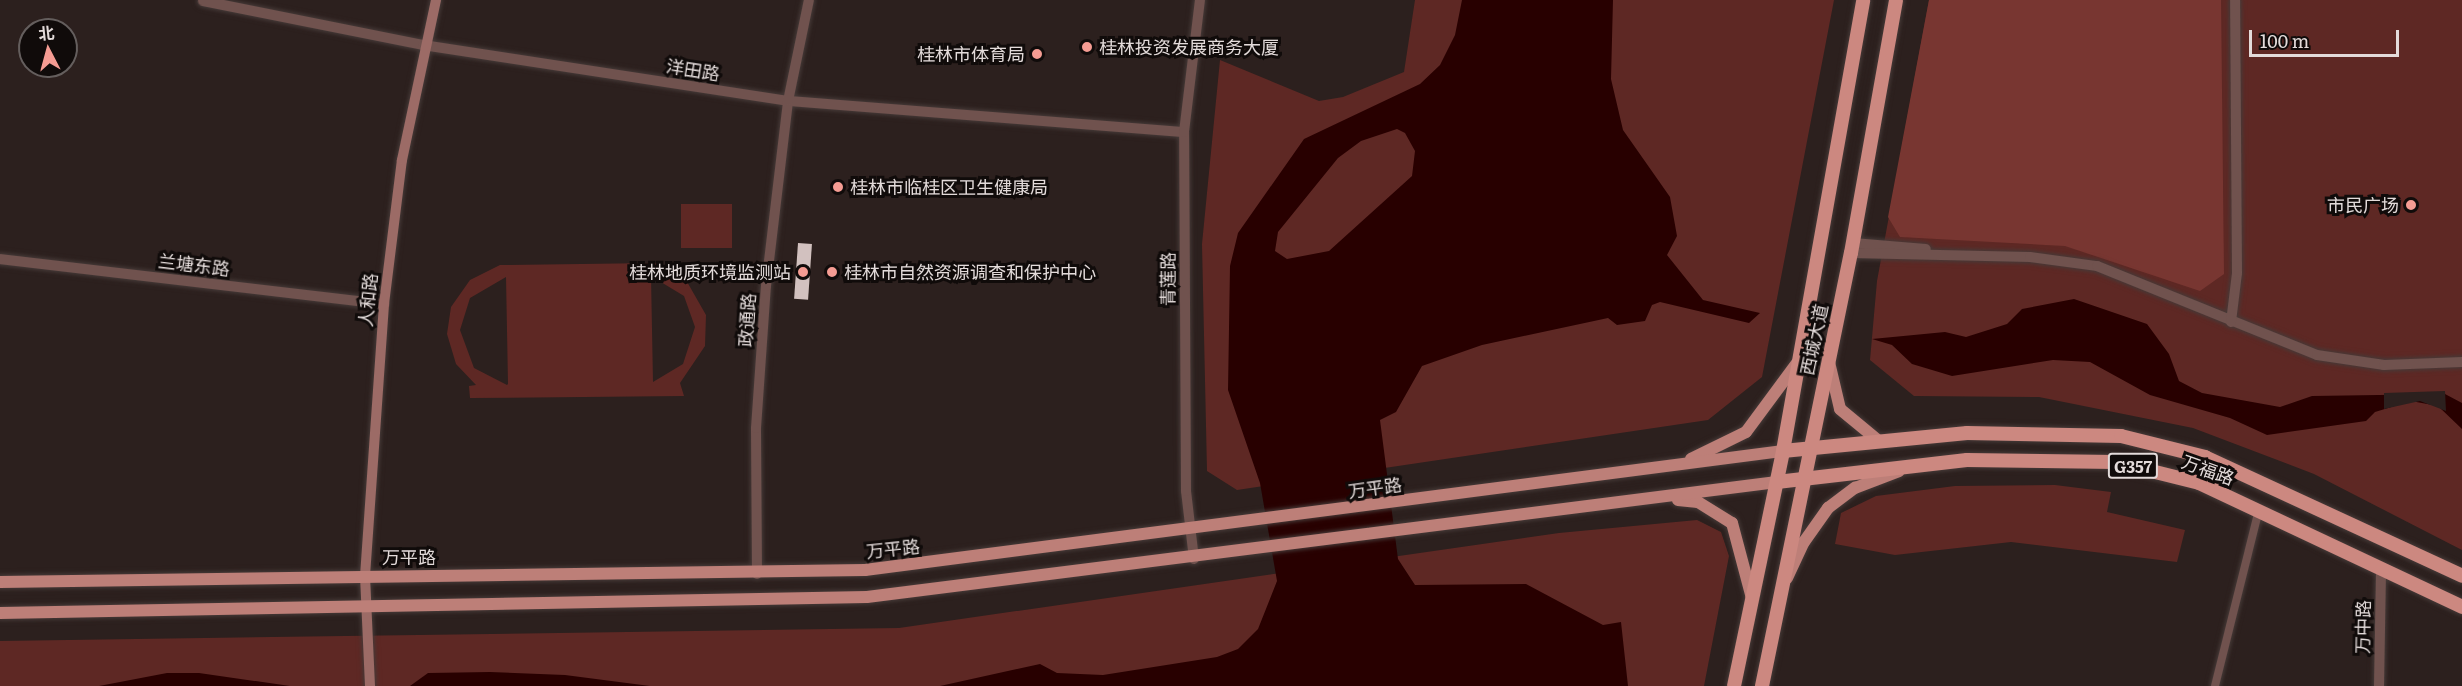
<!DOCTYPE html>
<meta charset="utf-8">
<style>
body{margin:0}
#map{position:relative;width:2462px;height:686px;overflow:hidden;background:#2c201e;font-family:Literata,"Noto Sans SC",serif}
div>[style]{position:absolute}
.green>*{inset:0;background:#5e2824;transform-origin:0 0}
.forest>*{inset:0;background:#783631}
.water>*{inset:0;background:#280000}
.pier>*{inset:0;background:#2c201e}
.building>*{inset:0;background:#d2c1bf;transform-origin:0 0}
.roads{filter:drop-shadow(0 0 2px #463a38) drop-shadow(0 0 2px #463a38)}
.minor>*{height:8px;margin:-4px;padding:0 4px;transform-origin:4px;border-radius:4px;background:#70524e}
.tertiary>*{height:10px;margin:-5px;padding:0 5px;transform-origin:5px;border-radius:5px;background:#70524e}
.secondary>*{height:10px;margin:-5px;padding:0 5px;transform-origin:5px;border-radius:5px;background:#9c6b66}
.primary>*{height:12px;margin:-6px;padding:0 6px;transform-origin:6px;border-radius:6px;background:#bd7f78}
.trunk>*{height:14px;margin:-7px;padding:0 7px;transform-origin:7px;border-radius:7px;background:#cc8880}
.dots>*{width:16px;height:16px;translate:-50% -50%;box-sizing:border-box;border:3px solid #100b0a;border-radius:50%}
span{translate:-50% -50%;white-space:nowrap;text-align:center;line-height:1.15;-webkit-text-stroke:6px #100b0a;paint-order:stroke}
.shield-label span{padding:2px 4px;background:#100b0a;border:2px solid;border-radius:4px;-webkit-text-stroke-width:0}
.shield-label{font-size:16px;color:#e3dbda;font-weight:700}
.poi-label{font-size:18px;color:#e3dbda}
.left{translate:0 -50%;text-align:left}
.right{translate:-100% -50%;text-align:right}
.street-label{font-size:18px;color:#e3dbda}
.north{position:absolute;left:18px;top:18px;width:60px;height:60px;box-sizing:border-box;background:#100b0a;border:2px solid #645e5d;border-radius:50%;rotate:354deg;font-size:16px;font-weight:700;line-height:24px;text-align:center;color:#e3dbda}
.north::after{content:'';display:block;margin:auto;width:21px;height:27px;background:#f59c93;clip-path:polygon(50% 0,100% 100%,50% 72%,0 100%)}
.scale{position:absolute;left:2249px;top:30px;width:150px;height:27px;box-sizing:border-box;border:3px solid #e3dbda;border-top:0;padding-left:8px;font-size:18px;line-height:21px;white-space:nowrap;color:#e3dbda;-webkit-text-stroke:4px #100b0a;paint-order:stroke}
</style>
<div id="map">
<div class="green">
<i style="clip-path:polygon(1415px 0,1834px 0,1762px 377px,1708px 420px,1237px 490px,1207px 471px,1202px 244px,1220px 60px,1319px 101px,1343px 97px,1404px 72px)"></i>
<i style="clip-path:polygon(1929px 0,2462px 0,2462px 550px,2314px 474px,2193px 428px,2039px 397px,1914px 396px,1870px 360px,1877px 281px)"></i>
<i style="left:681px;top:204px;width:51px;height:44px"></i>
<i style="clip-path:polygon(evenodd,655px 263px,686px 280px,706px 315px,705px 346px,680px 383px,684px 396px,470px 398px,469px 386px,476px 385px,456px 364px,447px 334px,451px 307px,470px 280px,500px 265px,655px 263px,651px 276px,684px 296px,695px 327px,683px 364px,653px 382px,651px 276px,655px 263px,506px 277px,508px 384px,507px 385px,474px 368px,460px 330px,470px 298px,506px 277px)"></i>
<i style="clip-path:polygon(2055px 485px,2111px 492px,2107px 512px,2185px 530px,2177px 562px,2011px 542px,1895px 555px,1835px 544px,1841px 513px,1876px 496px,1955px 486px)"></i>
<i style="clip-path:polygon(1697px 520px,1721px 532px,1729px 556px,1704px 686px,0 686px,0 641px,899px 628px,1559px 533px)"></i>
</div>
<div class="forest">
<i style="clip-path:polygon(1929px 0,2221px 0,2224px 274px,2200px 291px,2065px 246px,1900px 237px,1888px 217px)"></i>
</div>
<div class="water">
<i style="clip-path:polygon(evenodd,1462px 0,1613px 0,1611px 79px,1623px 130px,1670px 197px,1677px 236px,1667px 255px,1703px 300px,1760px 313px,1749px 323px,1660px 302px,1652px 305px,1645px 321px,1617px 325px,1608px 318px,1482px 345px,1422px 366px,1396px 412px,1380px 420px,1398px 559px,1415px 585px,1526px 584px,1603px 625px,1621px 622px,1628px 686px,940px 686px,1040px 664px,1057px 673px,1103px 675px,1217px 657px,1238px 649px,1258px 629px,1277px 581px,1260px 483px,1228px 390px,1230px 266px,1238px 233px,1304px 139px,1420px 84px,1440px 65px,1455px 35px,1462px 0,1397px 129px,1405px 133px,1415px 151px,1412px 176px,1329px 251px,1287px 259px,1275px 251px,1278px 232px,1338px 158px,1361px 141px,1397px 129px)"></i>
<i style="clip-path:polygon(2074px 299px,2147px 324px,2169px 354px,2179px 381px,2202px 393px,2280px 407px,2312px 396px,2445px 394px,2462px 403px,2462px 429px,2438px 406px,2411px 401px,2375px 412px,2366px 421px,2267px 435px,2230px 418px,2150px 395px,2090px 362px,2053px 360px,1952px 376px,1912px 364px,1892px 345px,1872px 339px,1945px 332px,1966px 337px,2007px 324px,2022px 309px)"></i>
<i style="clip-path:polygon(490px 672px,565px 675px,650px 686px,410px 686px,428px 673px)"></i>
<i style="clip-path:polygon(167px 673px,199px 673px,290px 686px,99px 686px)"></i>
</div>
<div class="pier">
<i style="clip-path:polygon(2445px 391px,2446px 411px,2420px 401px,2384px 409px,2384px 393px)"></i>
</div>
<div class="building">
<i style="left:798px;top:243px;width:14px;height:56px;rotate:4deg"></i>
</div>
<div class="roads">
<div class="minor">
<i style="left:2215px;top:686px;width:181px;rotate:-76deg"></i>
</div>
<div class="tertiary">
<i style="left:203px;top:1px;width:224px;rotate:11.3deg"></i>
<i style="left:423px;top:45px;width:369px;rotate:8.7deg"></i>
<i style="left:788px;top:101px;width:397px;rotate:4.5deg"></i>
<i style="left:1853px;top:243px;width:73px;rotate:4.7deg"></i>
<i style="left:1851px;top:253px;width:179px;rotate:1.3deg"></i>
<i style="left:2030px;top:257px;width:68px;rotate:7.7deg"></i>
<i style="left:2097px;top:266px;width:237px;rotate:22deg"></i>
<i style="left:2317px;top:355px;width:68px;rotate:8.5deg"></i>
<i style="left:2384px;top:365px;width:78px;rotate:-2.2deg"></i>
<i style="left:0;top:259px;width:387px;rotate:6.7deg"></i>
<i style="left:2231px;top:322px;width:49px;rotate:-83deg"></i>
<i style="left:2237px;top:273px;width:273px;rotate:-90.4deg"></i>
<i style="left:1194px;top:559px;width:68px;rotate:-96.7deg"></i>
<i style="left:1186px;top:491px;width:359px;rotate:-90.3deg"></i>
<i style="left:1184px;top:132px;width:133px;rotate:-83.1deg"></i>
<i style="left:757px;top:574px;width:146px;rotate:-90.4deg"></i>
<i style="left:756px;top:428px;width:142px;rotate:-86deg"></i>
<i style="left:766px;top:286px;width:186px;rotate:-83.2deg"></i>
<i style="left:788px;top:101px;width:103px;rotate:-78.3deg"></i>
<i style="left:2379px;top:686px;width:117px;rotate:-89deg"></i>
</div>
<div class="secondary">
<i style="left:370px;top:686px;width:110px;rotate:-92.6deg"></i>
<i style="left:365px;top:576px;width:273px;rotate:-86deg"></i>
<i style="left:384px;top:304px;width:145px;rotate:-82.9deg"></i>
<i style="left:402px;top:160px;width:164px;rotate:-78deg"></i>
</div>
<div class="primary">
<i style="left:1829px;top:362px;width:48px;rotate:76.8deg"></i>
<i style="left:1840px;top:409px;width:52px;rotate:39.5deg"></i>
<i style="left:1691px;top:459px;width:61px;rotate:-26.1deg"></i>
<i style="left:1746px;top:432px;width:86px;rotate:-53.5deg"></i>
<i style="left:1678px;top:500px;width:20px;rotate:6deg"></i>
<i style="left:1698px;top:502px;width:40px;rotate:32deg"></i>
<i style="left:1732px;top:523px;width:78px;rotate:75.1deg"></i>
<i style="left:1787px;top:578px;width:40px;rotate:-65deg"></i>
<i style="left:1804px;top:542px;width:42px;rotate:-54.8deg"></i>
<i style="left:1828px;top:508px;width:34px;rotate:-37deg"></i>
<i style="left:1855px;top:488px;width:47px;rotate:-21.1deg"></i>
<i style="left:0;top:582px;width:865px;rotate:-0.79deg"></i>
<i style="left:865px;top:570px;width:926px;rotate:-7.39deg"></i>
<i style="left:0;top:613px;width:867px;rotate:-1.06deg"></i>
<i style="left:867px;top:597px;width:917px;rotate:-7.2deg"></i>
</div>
<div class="trunk">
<i style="left:1783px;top:451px;width:185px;rotate:-5.6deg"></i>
<i style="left:1967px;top:433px;width:154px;rotate:1.1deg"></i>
<i style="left:2121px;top:436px;width:87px;rotate:14deg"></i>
<i style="left:2205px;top:457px;width:283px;rotate:24.8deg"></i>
<i style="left:1777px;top:482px;width:191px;rotate:-6.6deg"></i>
<i style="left:1967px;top:460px;width:148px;rotate:0.8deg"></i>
<i style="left:2115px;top:462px;width:87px;rotate:14deg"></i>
<i style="left:2199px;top:483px;width:291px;rotate:25.2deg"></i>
<i style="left:1734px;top:686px;width:240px;rotate:-78.2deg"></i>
<i style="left:1783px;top:451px;width:458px;rotate:-79.9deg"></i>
<i style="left:1762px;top:686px;width:442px;rotate:-78.4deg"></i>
<i style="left:1851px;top:253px;width:257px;rotate:-79.9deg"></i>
</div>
</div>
<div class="dots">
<i style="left:1087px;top:47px;background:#f59c93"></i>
<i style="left:1037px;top:54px;background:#f59c93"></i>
<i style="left:838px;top:187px;background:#f59c93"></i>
<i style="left:2411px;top:205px;background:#f59c93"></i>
<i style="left:803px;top:272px;background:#f59c93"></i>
<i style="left:832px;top:272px;background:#f59c93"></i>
</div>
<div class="shield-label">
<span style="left:2133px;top:466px">G357</span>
</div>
<div class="poi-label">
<span class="left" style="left:1099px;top:47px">桂林投资发展商务大厦</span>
<span class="right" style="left:1025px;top:54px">桂林市体育局</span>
<span class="left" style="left:850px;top:187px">桂林市临桂区卫生健康局</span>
<span class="right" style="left:2399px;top:205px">市民广场</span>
<span class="right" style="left:791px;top:272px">桂林地质环境监测站</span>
<span class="left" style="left:844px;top:272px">桂林市自然资源调查和保护中心</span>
</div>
<div class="street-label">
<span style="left:693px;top:70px;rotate:9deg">洋田路</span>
<span style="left:194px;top:265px;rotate:7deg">兰塘东路</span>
<span style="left:1168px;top:279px;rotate:-90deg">青莲路</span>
<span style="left:368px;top:300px;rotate:-84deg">人和路</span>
<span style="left:747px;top:320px;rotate:-86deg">政通路</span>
<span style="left:1814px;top:340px;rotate:-78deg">西城大道</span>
<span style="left:2208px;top:470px;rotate:20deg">万福路</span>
<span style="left:1375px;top:488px;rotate:-8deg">万平路</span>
<span style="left:893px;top:549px;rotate:-6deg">万平路</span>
<span style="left:409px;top:557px">万平路</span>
<span style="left:2363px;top:627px;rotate:-89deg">万中路</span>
</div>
<div class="north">北</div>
<div class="scale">100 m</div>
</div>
